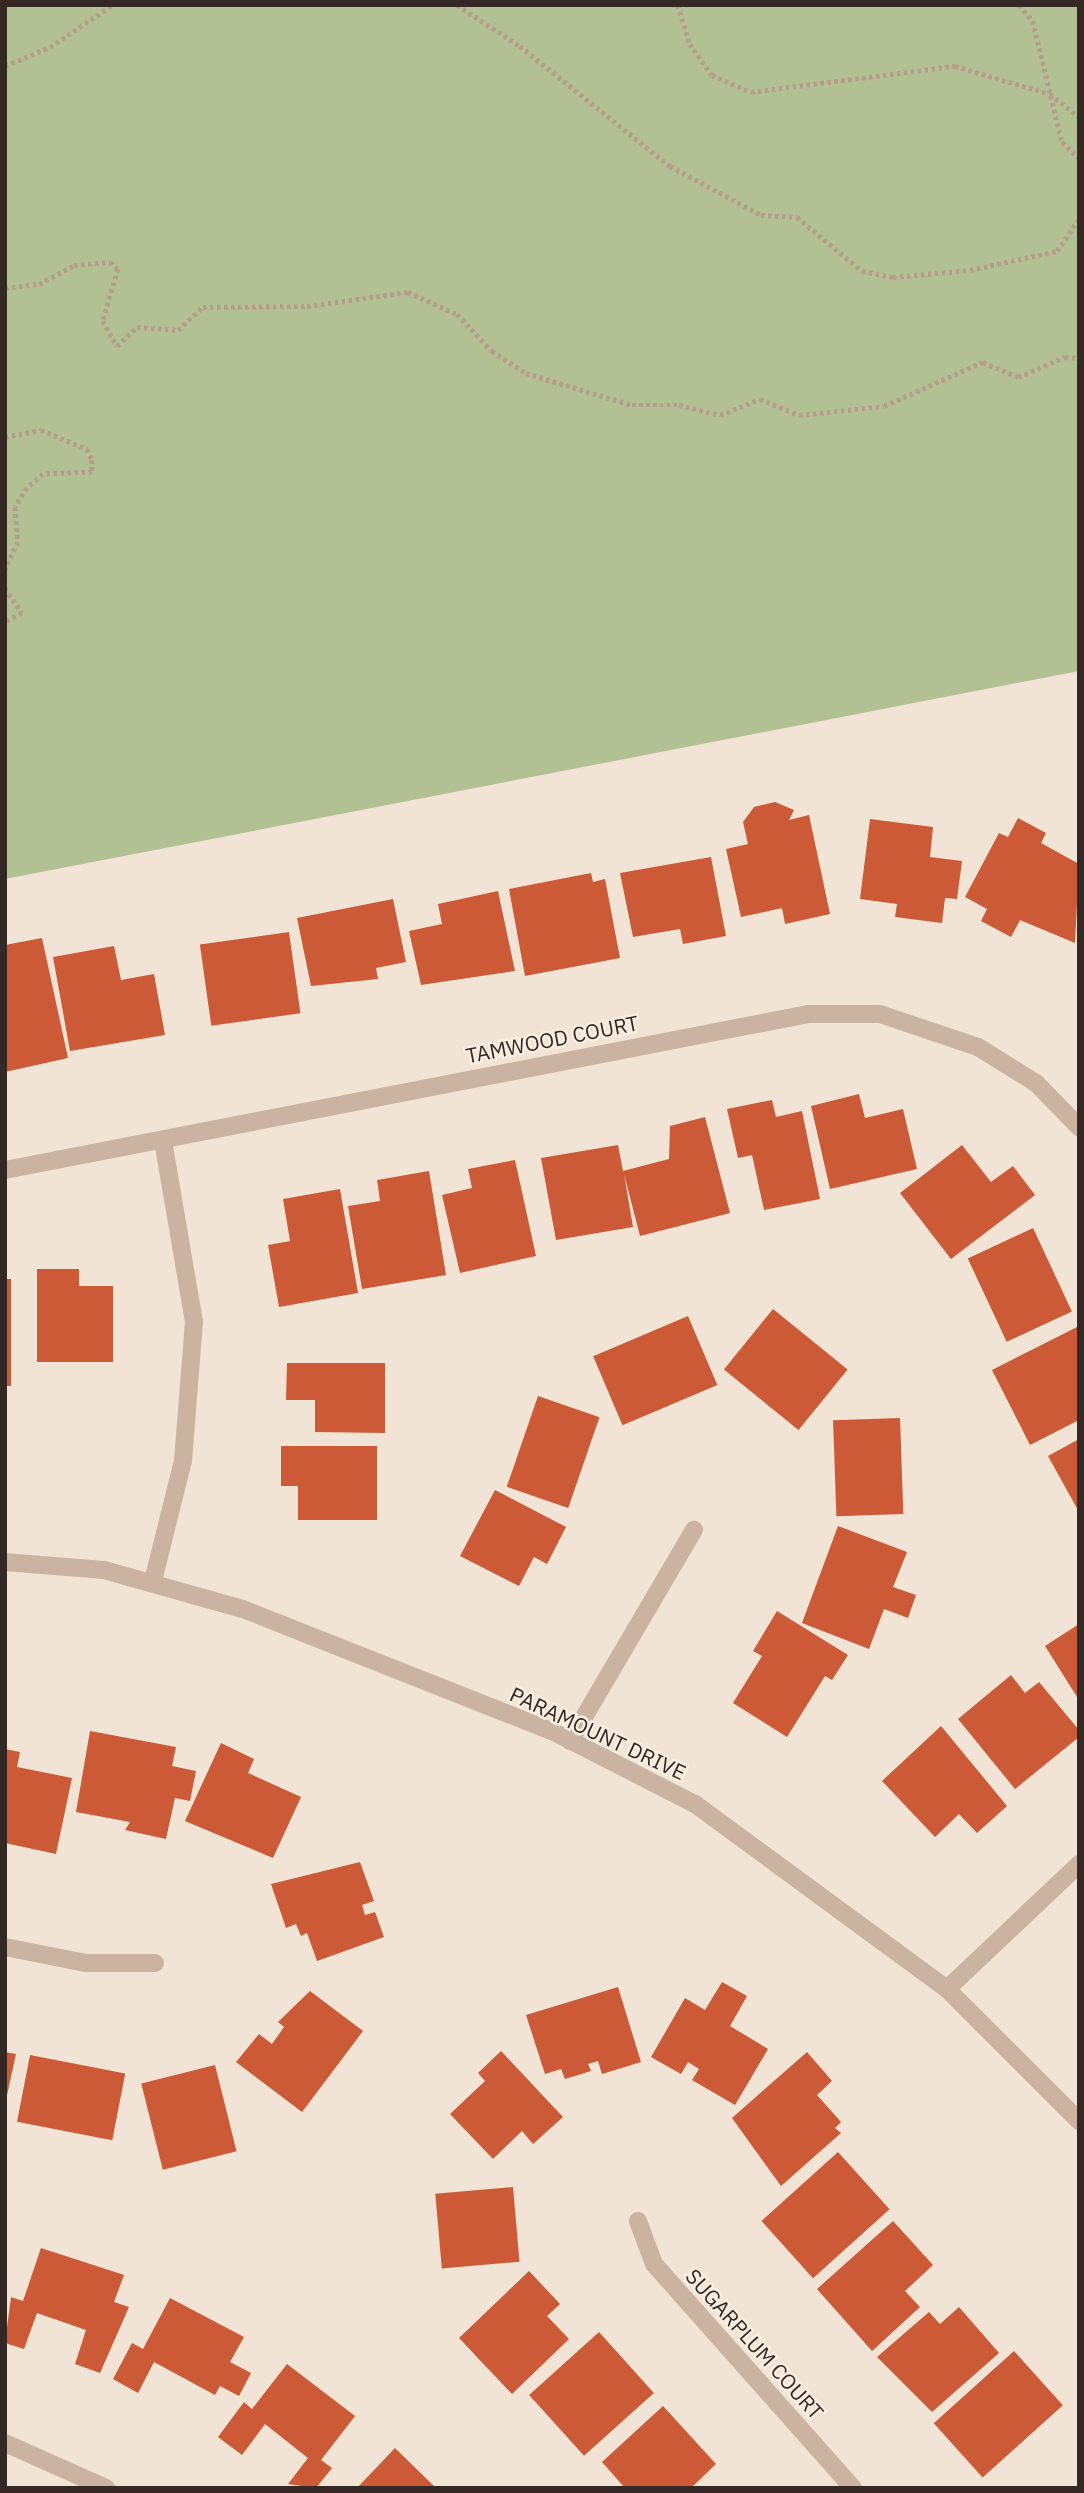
<!DOCTYPE html>
<style>
body{margin:0}
#map{position:relative;width:1084px;height:2493px;overflow:hidden;background:#f2e4d4;font-family:"IBM Plex Sans",sans-serif}
div>[style]{position:absolute}
.green>*{inset:0;background:#b2c194}
.building>*{inset:0;background:#cd5a36;transform-origin:0 0}
.path>*{height:4.5px;margin-top:-2.25px;transform-origin:0;background:repeating-linear-gradient(90deg,#b69d8a 0 3.5px,transparent 0 7px)}
.minor>*{height:18px;margin:-9px;padding:0 9px;transform-origin:9px;border-radius:9px;background:#cab3a0}
span{translate:-50% -50%;white-space:nowrap;text-align:center;line-height:1.15;-webkit-text-stroke:5px #faeee0;paint-order:stroke}
.street-label{font-size:21px;color:#332824}
.frame{position:absolute;inset:0;border:7px solid #332824;pointer-events:none}
</style>
<div id="map">
<div class="green">
<i style="clip-path:polygon(5px 5px,1079px 5px,1079px 671px,5px 879px)"></i>
</div>
<div class="building">
<i style="clip-path:polygon(775px 802px,794px 810px,789px 820px,809px 815px,830px 914px,785px 924px,782px 908px,741px 917px,726px 849px,748px 844px,743px 822px,754px 807px)"></i>
<i style="clip-path:polygon(1018px 818px,1046px 833px,1041px 843px,1079px 864px,1075px 943px,1020px 920px,1011px 937px,981px 921px,987px 909px,965px 897px,999px 833px,1008px 837px)"></i>
<i style="clip-path:polygon(870px 819px,933px 827px,930px 857px,962px 861px,957px 899px,945px 898px,942px 923px,895px 917px,897px 904px,860px 899px)"></i>
<i style="clip-path:polygon(711px 857px,726px 936px,683px 944px,680px 929px,633px 937px,620px 873px)"></i>
<i style="clip-path:polygon(591px 873px,593px 882px,605px 879px,620px 958px,525px 976px,509px 889px)"></i>
<i style="clip-path:polygon(498px 891px,515px 971px,421px 985px,409px 931px,442px 924px,438px 904px)"></i>
<i style="clip-path:polygon(393px 899px,406px 962px,376px 968px,378px 979px,311px 986px,297px 918px)"></i>
<i style="left:289px;top:932px;width:82px;height:90px;rotate:82deg"></i>
<i style="clip-path:polygon(42px 938px,68px 1058px,5px 1072px,5px 945px)"></i>
<i style="clip-path:polygon(114px 946px,121px 980px,154px 974px,165px 1035px,70px 1051px,53px 957px)"></i>
<i style="clip-path:polygon(859px 1094px,865px 1118px,903px 1109px,917px 1169px,830px 1189px,811px 1106px)"></i>
<i style="clip-path:polygon(772px 1100px,776px 1117px,802px 1111px,820px 1199px,764px 1210px,752px 1155px,738px 1158px,727px 1109px)"></i>
<i style="clip-path:polygon(705px 1117px,730px 1213px,640px 1236px,624px 1174px,633px 1227px,556px 1240px,541px 1158px,618px 1145px,623px 1171px,669px 1159px,670px 1126px)"></i>
<i style="clip-path:polygon(962px 1145px,991px 1182px,1013px 1166px,1035px 1195px,951px 1259px,900px 1193px)"></i>
<i style="clip-path:polygon(515px 1160px,536px 1256px,460px 1273px,442px 1195px,472px 1188px,468px 1169px)"></i>
<i style="clip-path:polygon(429px 1171px,446px 1275px,362px 1289px,348px 1206px,380px 1201px,377px 1180px)"></i>
<i style="clip-path:polygon(340px 1189px,358px 1293px,279px 1307px,268px 1245px,290px 1241px,283px 1199px)"></i>
<i style="left:1033px;top:1228px;width:92px;height:72px;rotate:65deg"></i>
<i style="clip-path:polygon(37px 1269px,79px 1269px,79px 1286px,113px 1286px,113px 1362px,37px 1362px)"></i>
<i style="left:5px;top:1279px;width:6px;height:107px"></i>
<i style="left:773px;top:1309px;width:96px;height:78px;rotate:39deg"></i>
<i style="left:688px;top:1316px;width:75px;height:103px;rotate:67deg"></i>
<i style="clip-path:polygon(1079px 1326px,1079px 1420px,1030px 1445px,992px 1370px)"></i>
<i style="clip-path:polygon(287px 1363px,385px 1363px,385px 1433px,315px 1432px,315px 1400px,286px 1400px)"></i>
<i style="left:538px;top:1396px;width:65px;height:96px;rotate:19deg"></i>
<i style="left:900px;top:1418px;width:96px;height:67px;rotate:88deg"></i>
<i style="clip-path:polygon(1079px 1439px,1079px 1512px,1048px 1456px)"></i>
<i style="clip-path:polygon(281px 1446px,377px 1446px,377px 1520px,298px 1520px,298px 1486px,281px 1486px)"></i>
<i style="clip-path:polygon(495px 1490px,566px 1527px,547px 1564px,534px 1557px,519px 1586px,460px 1556px)"></i>
<i style="clip-path:polygon(838px 1526px,907px 1552px,893px 1587px,916px 1595px,908px 1618px,884px 1609px,869px 1649px,802px 1623px)"></i>
<i style="clip-path:polygon(777px 1611px,848px 1655px,832px 1680px,825px 1676px,787px 1737px,733px 1703px,762px 1656px,753px 1651px)"></i>
<i style="clip-path:polygon(1079px 1624px,1079px 1700px,1045px 1646px)"></i>
<i style="clip-path:polygon(1011px 1675px,1025px 1693px,1039px 1682px,1079px 1730px,1079px 1737px,1015px 1789px,958px 1719px)"></i>
<i style="clip-path:polygon(941px 1726px,1007px 1806px,977px 1833px,959px 1814px,935px 1837px,882px 1781px)"></i>
<i style="clip-path:polygon(90px 1731px,176px 1747px,172px 1766px,196px 1771px,190px 1801px,175px 1798px,166px 1839px,125px 1830px,130px 1822px,76px 1812px)"></i>
<i style="clip-path:polygon(221px 1743px,254px 1759px,248px 1773px,301px 1797px,273px 1858px,185px 1821px)"></i>
<i style="clip-path:polygon(5px 1749px,20px 1752px,17px 1767px,72px 1778px,56px 1854px,5px 1843px)"></i>
<i style="clip-path:polygon(360px 1862px,374px 1901px,362px 1905px,365px 1915px,375px 1912px,384px 1937px,317px 1961px,307px 1933px,301px 1936px,296px 1924px,286px 1928px,271px 1884px)"></i>
<i style="clip-path:polygon(722px 1982px,747px 1996px,730px 2026px,768px 2049px,735px 2105px,692px 2080px,699px 2069px,688px 2062px,681px 2074px,651px 2057px,685px 1998px,705px 2010px)"></i>
<i style="clip-path:polygon(618px 1987px,641px 2062px,602px 2074px,598px 2061px,588px 2064px,591px 2071px,565px 2079px,561px 2069px,545px 2074px,526px 2015px)"></i>
<i style="clip-path:polygon(310px 1991px,363px 2031px,302px 2112px,236px 2062px,259px 2034px,272px 2044px,284px 2027px,278px 2022px)"></i>
<i style="clip-path:polygon(501px 2051px,563px 2117px,533px 2144px,522px 2131px,493px 2159px,450px 2114px,485px 2081px,478px 2073px)"></i>
<i style="clip-path:polygon(5px 2052px,16px 2054px,6px 2100px,5px 2100px)"></i>
<i style="clip-path:polygon(807px 2052px,832px 2081px,817px 2095px,841px 2122px,835px 2128px,841px 2133px,781px 2186px,732px 2118px)"></i>
<i style="left:30px;top:2055px;width:97px;height:68px;rotate:11deg"></i>
<i style="left:215px;top:2065px;width:89px;height:76px;rotate:76deg"></i>
<i style="left:838px;top:2152px;width:77px;height:103px;rotate:48deg"></i>
<i style="left:513px;top:2187px;width:75px;height:78px;rotate:85deg"></i>
<i style="clip-path:polygon(893px 2221px,933px 2265px,905px 2291px,920px 2307px,872px 2351px,817px 2289px)"></i>
<i style="clip-path:polygon(41px 2248px,124px 2275px,114px 2302px,129px 2307px,100px 2373px,75px 2364px,86px 2330px,37px 2313px,24px 2349px,5px 2343px,11px 2297px,23px 2301px)"></i>
<i style="clip-path:polygon(529px 2271px,560px 2304px,547px 2316px,569px 2339px,512px 2394px,459px 2338px)"></i>
<i style="clip-path:polygon(170px 2298px,244px 2337px,230px 2362px,251px 2373px,239px 2396px,220px 2386px,215px 2395px,154px 2362px,138px 2393px,113px 2379px,132px 2343px,143px 2349px)"></i>
<i style="clip-path:polygon(959px 2307px,999px 2353px,932px 2412px,877px 2357px,929px 2312px,940px 2324px)"></i>
<i style="left:599px;top:2332px;width:82px;height:94px;rotate:48deg"></i>
<i style="left:1014px;top:2351px;width:73px;height:108px;rotate:48deg"></i>
<i style="clip-path:polygon(287px 2364px,355px 2416px,321px 2460px,332px 2468px,316px 2488px,288px 2484px,308px 2458px,265px 2424px,242px 2455px,218px 2437px,244px 2402px,252px 2409px)"></i>
<i style="clip-path:polygon(663px 2406px,716px 2464px,691px 2488px,625px 2488px,602px 2462px)"></i>
<i style="clip-path:polygon(395px 2448px,436px 2488px,357px 2488px)"></i>
</div>
<div class="path">
<i style="left:457px;top:5px;width:75px;rotate:33.1deg"></i>
<i style="left:520px;top:46px;width:192px;rotate:38.7deg"></i>
<i style="left:670px;top:166px;width:103px;rotate:28.3deg"></i>
<i style="left:761px;top:215px;width:36px;rotate:3deg"></i>
<i style="left:797px;top:217px;width:85px;rotate:39.7deg"></i>
<i style="left:862px;top:271px;width:32px;rotate:11deg"></i>
<i style="left:893px;top:277px;width:77px;rotate:-5.2deg"></i>
<i style="left:970px;top:270px;width:89px;rotate:-12.3deg"></i>
<i style="left:1057px;top:251px;width:40px;rotate:-56deg"></i>
<i style="left:678px;top:5px;width:41px;rotate:72.9deg"></i>
<i style="left:690px;top:44px;width:38px;rotate:55deg"></i>
<i style="left:712px;top:75px;width:43px;rotate:23.6deg"></i>
<i style="left:751px;top:92px;width:206px;rotate:-7.3deg"></i>
<i style="left:955px;top:66px;width:99px;rotate:16.4deg"></i>
<i style="left:1050px;top:94px;width:37px;rotate:38deg"></i>
<i style="left:1019px;top:5px;width:21px;rotate:49deg"></i>
<i style="left:1033px;top:21px;width:124px;rotate:76.5deg"></i>
<i style="left:1062px;top:142px;width:23px;rotate:43deg"></i>
<i style="left:5px;top:66px;width:49px;rotate:-22.9deg"></i>
<i style="left:50px;top:47px;width:75px;rotate:-34.1deg"></i>
<i style="left:5px;top:288px;width:34px;rotate:-7deg"></i>
<i style="left:39px;top:284px;width:40px;rotate:-28deg"></i>
<i style="left:74px;top:265px;width:36px;rotate:-5deg"></i>
<i style="left:110px;top:262px;width:11px;rotate:41deg"></i>
<i style="left:118px;top:269px;width:54px;rotate:106.1deg"></i>
<i style="left:103px;top:321px;width:29px;rotate:61deg"></i>
<i style="left:117px;top:346px;width:28px;rotate:-44deg"></i>
<i style="left:137px;top:327px;width:41px;rotate:4.2deg"></i>
<i style="left:178px;top:330px;width:34px;rotate:-43deg"></i>
<i style="left:203px;top:307px;width:104px;rotate:-0.6deg"></i>
<i style="left:307px;top:306px;width:102px;rotate:-7.9deg"></i>
<i style="left:408px;top:292px;width:54px;rotate:24.2deg"></i>
<i style="left:457px;top:314px;width:51px;rotate:46.6deg"></i>
<i style="left:492px;top:351px;width:40px;rotate:32.9deg"></i>
<i style="left:526px;top:373px;width:111px;rotate:16.8deg"></i>
<i style="left:632px;top:405px;width:47px"></i>
<i style="left:679px;top:405px;width:42px;rotate:13.7deg"></i>
<i style="left:720px;top:415px;width:43px;rotate:-21.8deg"></i>
<i style="left:760px;top:399px;width:42px;rotate:22.3deg"></i>
<i style="left:799px;top:415px;width:85px;rotate:-6deg"></i>
<i style="left:884px;top:406px;width:108px;rotate:-24deg"></i>
<i style="left:983px;top:362px;width:38px;rotate:23deg"></i>
<i style="left:1018px;top:377px;width:51px;rotate:-23.1deg"></i>
<i style="left:1065px;top:357px;width:14px;rotate:4deg"></i>
<i style="left:5px;top:437px;width:37px;rotate:-11deg"></i>
<i style="left:41px;top:430px;width:50px;rotate:22.4deg"></i>
<i style="left:87px;top:449px;width:12px;rotate:66deg"></i>
<i style="left:92px;top:460px;width:12px;rotate:90deg"></i>
<i style="left:92px;top:472px;width:49px;rotate:177.7deg"></i>
<i style="left:43px;top:474px;width:21px;rotate:139deg"></i>
<i style="left:27px;top:488px;width:22px;rotate:122deg"></i>
<i style="left:15px;top:507px;width:35px;rotate:85deg"></i>
<i style="left:18px;top:542px;width:31px;rotate:115deg"></i>
<i style="left:5px;top:588px;width:30px;rotate:56deg"></i>
<i style="left:22px;top:613px;width:19px;rotate:152deg"></i>
</div>
<div class="minor">
<i style="left:5px;top:1170px;width:818px;rotate:-10.99deg"></i>
<i style="left:808px;top:1014px;width:72px"></i>
<i style="left:880px;top:1014px;width:103px;rotate:18.6deg"></i>
<i style="left:978px;top:1047px;width:68px;rotate:31.8deg"></i>
<i style="left:1036px;top:1083px;width:62px;rotate:45.7deg"></i>
<i style="left:5px;top:1562px;width:99px;rotate:4.6deg"></i>
<i style="left:104px;top:1570px;width:144px;rotate:15.7deg"></i>
<i style="left:243px;top:1609px;width:334px;rotate:21.6deg"></i>
<i style="left:554px;top:1732px;width:158px;rotate:27.1deg"></i>
<i style="left:695px;top:1804px;width:313px;rotate:36.3deg"></i>
<i style="left:947px;top:1989px;width:187px;rotate:45deg"></i>
<i style="left:153px;top:1581px;width:124px;rotate:-76deg"></i>
<i style="left:183px;top:1461px;width:139px;rotate:-85.5deg"></i>
<i style="left:194px;top:1322px;width:184px;rotate:-99.7deg"></i>
<i style="left:570px;top:1741px;width:245px;rotate:-59.6deg"></i>
<i style="left:5px;top:1947px;width:83px;rotate:11.2deg"></i>
<i style="left:86px;top:1963px;width:69px"></i>
<i style="left:947px;top:1989px;width:182px;rotate:-43.4deg"></i>
<i style="left:638px;top:2221px;width:46px;rotate:69.6deg"></i>
<i style="left:654px;top:2264px;width:300px;rotate:48.4deg"></i>
<i style="left:5px;top:2443px;width:111px;rotate:24deg"></i>
</div>
<div class="street-label">
<span style="left:552px;top:1039px;rotate:-11deg">TAMWOOD COURT</span>
<span style="left:598px;top:1733px;rotate:25deg">PARAMOUNT DRIVE</span>
<span style="left:755px;top:2344px;rotate:48deg">SUGARPLUM COURT</span>
</div>
<div class="frame"></div>
</div>
